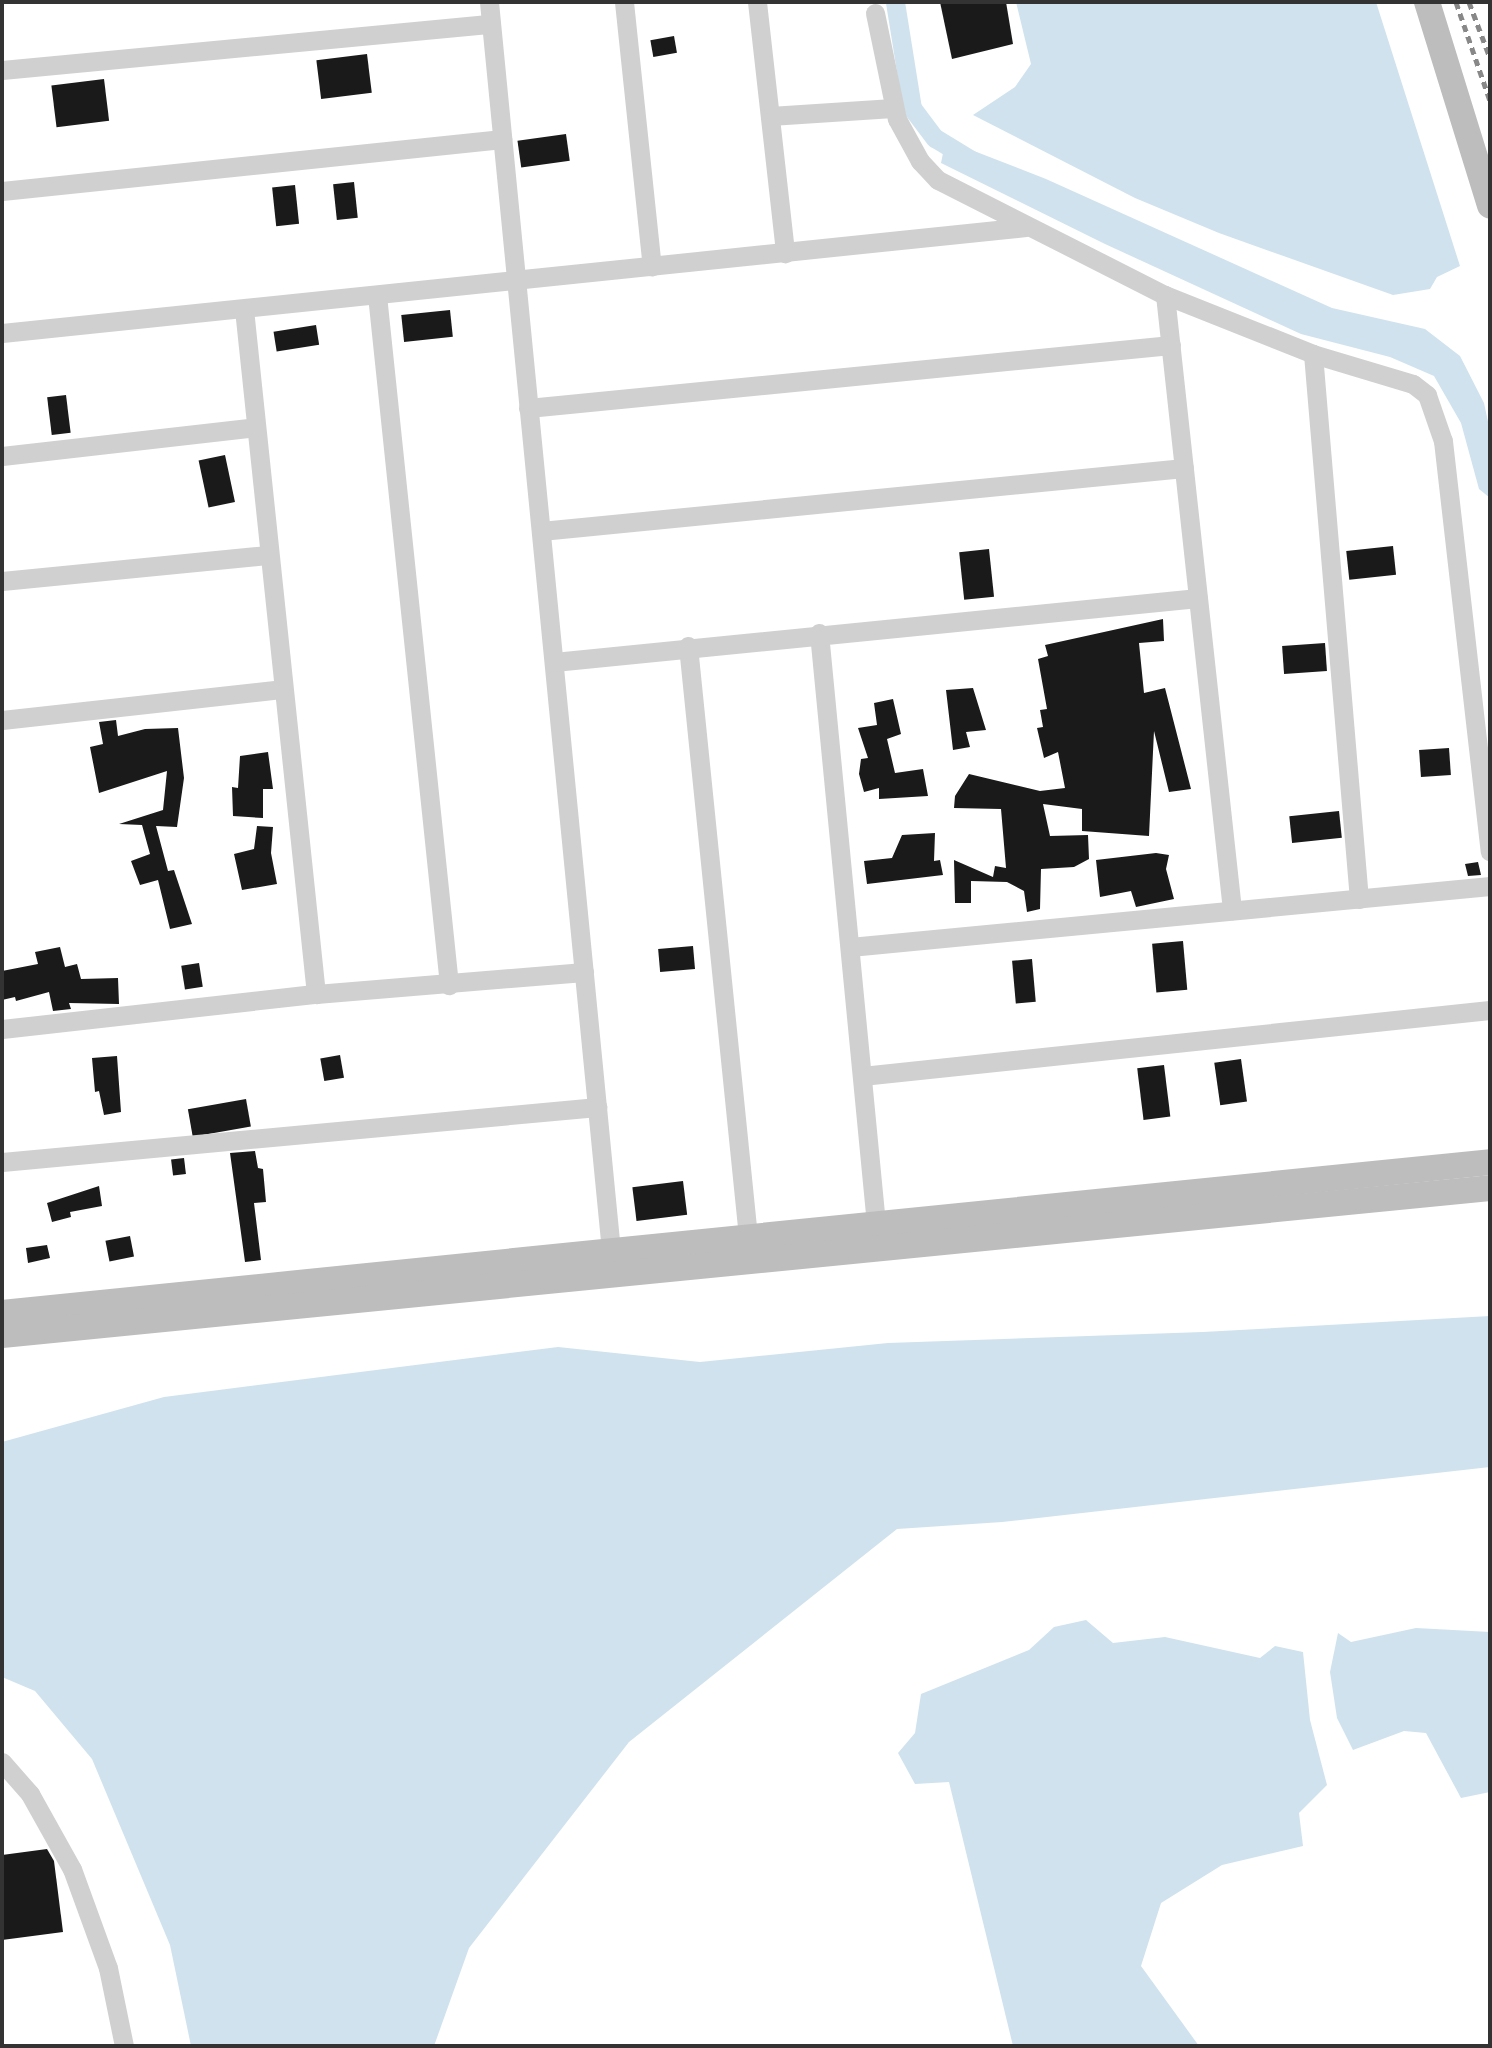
<!DOCTYPE html>
<style>
body{margin:0}
#map{position:relative;width:1492px;height:2048px;overflow:hidden;background:#fff;font-family:"Golos Text",sans-serif}
div>[style]{position:absolute}
.water>*{inset:0;background:#cfe2ee}
.canal>*{height:19px;margin:-9.5px;padding:0 9.5px;transform-origin:9.5px;border-radius:9.5px;background:#cfe2ee}
.building>*{inset:0;background:#1a1a1a;transform-origin:0 0}
.street>*{height:19px;margin:-9.5px;padding:0 9.5px;transform-origin:9.5px;border-radius:9.5px;background:#d0d0d0}
.secondary>*{height:26px;margin:-13px;padding:0 13px;transform-origin:13px;border-radius:13px;background:#bdbdbd}
.rail>*{height:5px;margin-top:-2.5px;transform-origin:0;background:repeating-linear-gradient(90deg,#888 0 7px,transparent 0 12px)}
span{translate:-50% -50%;white-space:nowrap;text-align:center;line-height:1.15;-webkit-text-stroke:7px #fff;paint-order:stroke}
.frame{position:absolute;inset:0;border:4px solid #333;pointer-events:none}
</style>
<div id="map">
<div class="water">
<i style="clip-path:polygon(1016px 2px,1376px 2px,1460px 266px,1437px 277px,1430px 289px,1393px 295px,1219px 233px,1135px 198px,973px 115px,1015px 87px,1031px 64px)"></i>
<i style="clip-path:polygon(956px 144px,1046px 179px,1332px 308px,1425px 329px,1460px 356px,1484px 403px,1490px 431px,1490px 498px,1479px 489px,1461px 423px,1434px 376px,1390px 357px,1301px 334px,1105px 244px,941px 163px,943px 153px)"></i>
<i style="clip-path:polygon(1490px 1316px,1490px 1467px,1002px 1522px,897px 1529px,629px 1742px,469px 1948px,434px 2046px,191px 2046px,170px 1945px,92px 1759px,35px 1691px,2px 1677px,2px 1442px,164px 1397px,558px 1347px,700px 1362px,888px 1343px,1203px 1332px)"></i>
<i style="clip-path:polygon(1086px 1620px,1113px 1643px,1165px 1637px,1260px 1658px,1275px 1646px,1303px 1652px,1310px 1720px,1327px 1785px,1299px 1813px,1303px 1846px,1222px 1865px,1161px 1903px,1141px 1966px,1199px 2046px,1013px 2046px,949px 1782px,915px 1784px,898px 1753px,915px 1733px,921px 1694px,1029px 1650px,1054px 1627px)"></i>
<i style="clip-path:polygon(1416px 1628px,1490px 1632px,1490px 1792px,1461px 1798px,1426px 1733px,1404px 1731px,1353px 1750px,1337px 1718px,1330px 1672px,1338px 1633px,1351px 1642px)"></i>
</div>
<div class="canal">
<i style="left:895px;top:2px;width:107px;rotate:80.9deg"></i>
<i style="left:912px;top:108px;width:38px;rotate:53deg"></i>
<i style="left:935px;top:138px;width:44px;rotate:31.2deg"></i>
</div>
<div class="building">
<i style="clip-path:polygon(940px 2px,1006px 2px,1013px 44px,952px 59px)"></i>
<i style="left:674px;top:36px;width:17px;height:24px;rotate:80deg"></i>
<i style="left:367px;top:54px;width:39px;height:51px;rotate:83deg"></i>
<i style="left:104px;top:79px;width:42px;height:53px;rotate:83deg"></i>
<i style="left:566px;top:134px;width:27px;height:49px;rotate:82deg"></i>
<i style="left:354px;top:182px;width:36px;height:21px;rotate:84deg"></i>
<i style="left:295px;top:185px;width:39px;height:23px;rotate:84deg"></i>
<i style="left:450px;top:310px;width:27px;height:49px;rotate:84deg"></i>
<i style="left:316px;top:325px;width:20px;height:43px;rotate:81deg"></i>
<i style="left:66px;top:395px;width:38px;height:19px;rotate:83deg"></i>
<i style="left:225px;top:455px;width:48px;height:27px;rotate:78deg"></i>
<i style="left:1393px;top:546px;width:29px;height:47px;rotate:84deg"></i>
<i style="left:989px;top:549px;width:48px;height:30px;rotate:84deg"></i>
<i style="clip-path:polygon(1163px 619px,1164px 641px,1139px 643px,1144px 693px,1165px 688px,1191px 789px,1169px 792px,1154px 731px,1149px 836px,1082px 831px,1082px 809px,1043px 804px,1050px 836px,1088px 835px,1089px 859px,1074px 867px,1041px 869px,1040px 909px,1027px 912px,1024px 891px,1007px 882px,971px 881px,971px 903px,955px 903px,954px 860px,993px 877px,995px 866px,1006px 868px,1001px 809px,954px 808px,955px 796px,969px 774px,1040px 791px,1065px 788px,1058px 752px,1044px 758px,1037px 728px,1043px 727px,1040px 710px,1047px 709px,1038px 659px,1048px 656px,1045px 645px)"></i>
<i style="left:1325px;top:643px;width:28px;height:43px;rotate:86deg"></i>
<i style="clip-path:polygon(973px 688px,986px 730px,966px 732px,970px 747px,953px 750px,946px 690px)"></i>
<i style="clip-path:polygon(893px 699px,901px 734px,887px 739px,895px 773px,923px 769px,928px 796px,879px 799px,879px 788px,864px 792px,859px 774px,861px 759px,868px 758px,858px 728px,877px 725px,874px 703px)"></i>
<i style="clip-path:polygon(116px 720px,118px 736px,145px 729px,178px 728px,184px 778px,177px 827px,156px 826px,168px 871px,174px 870px,192px 924px,170px 929px,158px 880px,140px 885px,131px 861px,150px 854px,142px 825px,119px 824px,163px 810px,167px 771px,99px 793px,90px 747px,103px 744px,99px 722px)"></i>
<i style="left:1449px;top:748px;width:27px;height:30px;rotate:86deg"></i>
<i style="clip-path:polygon(268px 752px,273px 789px,263px 789px,263px 818px,233px 816px,232px 787px,238px 788px,240px 756px)"></i>
<i style="left:1339px;top:811px;width:27px;height:50px;rotate:84deg"></i>
<i style="clip-path:polygon(257px 826px,273px 827px,271px 853px,277px 884px,242px 890px,234px 854px,254px 849px)"></i>
<i style="clip-path:polygon(935px 833px,934px 861px,940px 860px,943px 875px,867px 884px,864px 861px,892px 858px,902px 835px)"></i>
<i style="clip-path:polygon(1156px 853px,1169px 855px,1166px 869px,1174px 899px,1136px 907px,1131px 891px,1100px 897px,1096px 860px)"></i>
<i style="clip-path:polygon(1478px 862px,1481px 875px,1468px 876px,1465px 864px)"></i>
<i style="left:1183px;top:941px;width:49px;height:31px;rotate:85deg"></i>
<i style="left:693px;top:946px;width:23px;height:35px;rotate:85deg"></i>
<i style="clip-path:polygon(60px 947px,65px 967px,77px 964px,81px 979px,118px 978px,119px 1004px,69px 1003px,71px 1009px,53px 1011px,49px 992px,16px 1001px,15px 997px,2px 1000px,2px 971px,38px 964px,35px 952px)"></i>
<i style="left:1032px;top:959px;width:43px;height:20px;rotate:85deg"></i>
<i style="left:199px;top:963px;width:24px;height:18px;rotate:81deg"></i>
<i style="left:340px;top:1055px;width:23px;height:20px;rotate:80deg"></i>
<i style="clip-path:polygon(117px 1056px,121px 1112px,104px 1115px,99px 1091px,95px 1092px,92px 1058px)"></i>
<i style="left:1241px;top:1059px;width:43px;height:27px;rotate:82deg"></i>
<i style="left:1164px;top:1065px;width:52px;height:27px;rotate:83deg"></i>
<i style="left:246px;top:1099px;width:28px;height:59px;rotate:80deg"></i>
<i style="clip-path:polygon(255px 1151px,258px 1168px,263px 1169px,266px 1202px,254px 1203px,261px 1260px,245px 1262px,230px 1153px)"></i>
<i style="left:184px;top:1158px;width:16px;height:13px;rotate:83deg"></i>
<i style="left:683px;top:1181px;width:34px;height:51px;rotate:83deg"></i>
<i style="clip-path:polygon(99px 1186px,102px 1206px,70px 1212px,71px 1217px,52px 1222px,47px 1203px)"></i>
<i style="left:130px;top:1236px;width:21px;height:25px;rotate:79deg"></i>
<i style="clip-path:polygon(47px 1245px,50px 1258px,28px 1263px,26px 1248px)"></i>
<i style="clip-path:polygon(47px 1849px,54px 1861px,63px 1932px,2px 1940px,2px 1855px)"></i>
</div>
<div class="street">
<i style="left:489px;top:2px;width:1255px;rotate:84.42deg"></i>
<i style="left:624px;top:2px;width:266px;rotate:84deg"></i>
<i style="left:757px;top:2px;width:253px;rotate:83.6deg"></i>
<i style="left:875px;top:13px;width:108px;rotate:78.3deg"></i>
<i style="left:897px;top:119px;width:48px;rotate:61.3deg"></i>
<i style="left:920px;top:161px;width:26px;rotate:47deg"></i>
<i style="left:938px;top:180px;width:254px;rotate:26.9deg"></i>
<i style="left:1165px;top:295px;width:159px;rotate:21.7deg"></i>
<i style="left:1313px;top:354px;width:104px;rotate:16.7deg"></i>
<i style="left:1413px;top:384px;width:18px;rotate:38deg"></i>
<i style="left:1427px;top:395px;width:49px;rotate:70.8deg"></i>
<i style="left:1443px;top:441px;width:413px;rotate:83.5deg"></i>
<i style="left:2px;top:70px;width:491px;rotate:-5.4deg"></i>
<i style="left:770px;top:116px;width:123px;rotate:-3.7deg"></i>
<i style="left:2px;top:191px;width:503px;rotate:-5.94deg"></i>
<i style="left:377px;top:295px;width:694px;rotate:84.04deg"></i>
<i style="left:1165px;top:295px;width:619px;rotate:83.78deg"></i>
<i style="left:244px;top:309px;width:689px;rotate:84deg"></i>
<i style="left:2px;top:333px;width:1029px;rotate:-5.91deg"></i>
<i style="left:1313px;top:354px;width:547px;rotate:85.18deg"></i>
<i style="left:528px;top:408px;width:646px;rotate:-5.6deg"></i>
<i style="left:2px;top:456px;width:255px;rotate:-6.5deg"></i>
<i style="left:541px;top:531px;width:646px;rotate:-5.6deg"></i>
<i style="left:2px;top:581px;width:268px;rotate:-5.6deg"></i>
<i style="left:819px;top:633px;width:594px;rotate:84.49deg"></i>
<i style="left:688px;top:646px;width:594px;rotate:84.2deg"></i>
<i style="left:554px;top:662px;width:647px;rotate:-5.68deg"></i>
<i style="left:2px;top:720px;width:281px;rotate:-6.3deg"></i>
<i style="left:850px;top:947px;width:643px;rotate:-5.44deg"></i>
<i style="left:2px;top:1029px;width:316px;rotate:-6.4deg"></i>
<i style="left:316px;top:994px;width:269px;rotate:-4.7deg"></i>
<i style="left:862px;top:1076px;width:631px;rotate:-6deg"></i>
<i style="left:2px;top:1162px;width:598px;rotate:-5.28deg"></i>
<i style="left:2px;top:1762px;width:43px;rotate:48.8deg"></i>
<i style="left:30px;top:1794px;width:86px;rotate:60.8deg"></i>
<i style="left:72px;top:1869px;width:105px;rotate:70deg"></i>
<i style="left:108px;top:1968px;width:80px;rotate:78.4deg"></i>
</div>
<div class="secondary">
<i style="left:1427px;top:2px;width:213px;rotate:72.8deg"></i>
<i style="left:2px;top:1313px;width:1496px;rotate:-5.79deg"></i>
<i style="left:2px;top:1335px;width:1495px;rotate:-5.64deg"></i>
</div>
<div class="rail">
<i style="left:1456px;top:2px;width:105px;rotate:71deg"></i>
<i style="left:1469px;top:2px;width:60px;rotate:69.4deg"></i>
</div>
<div class="frame"></div>
</div>
